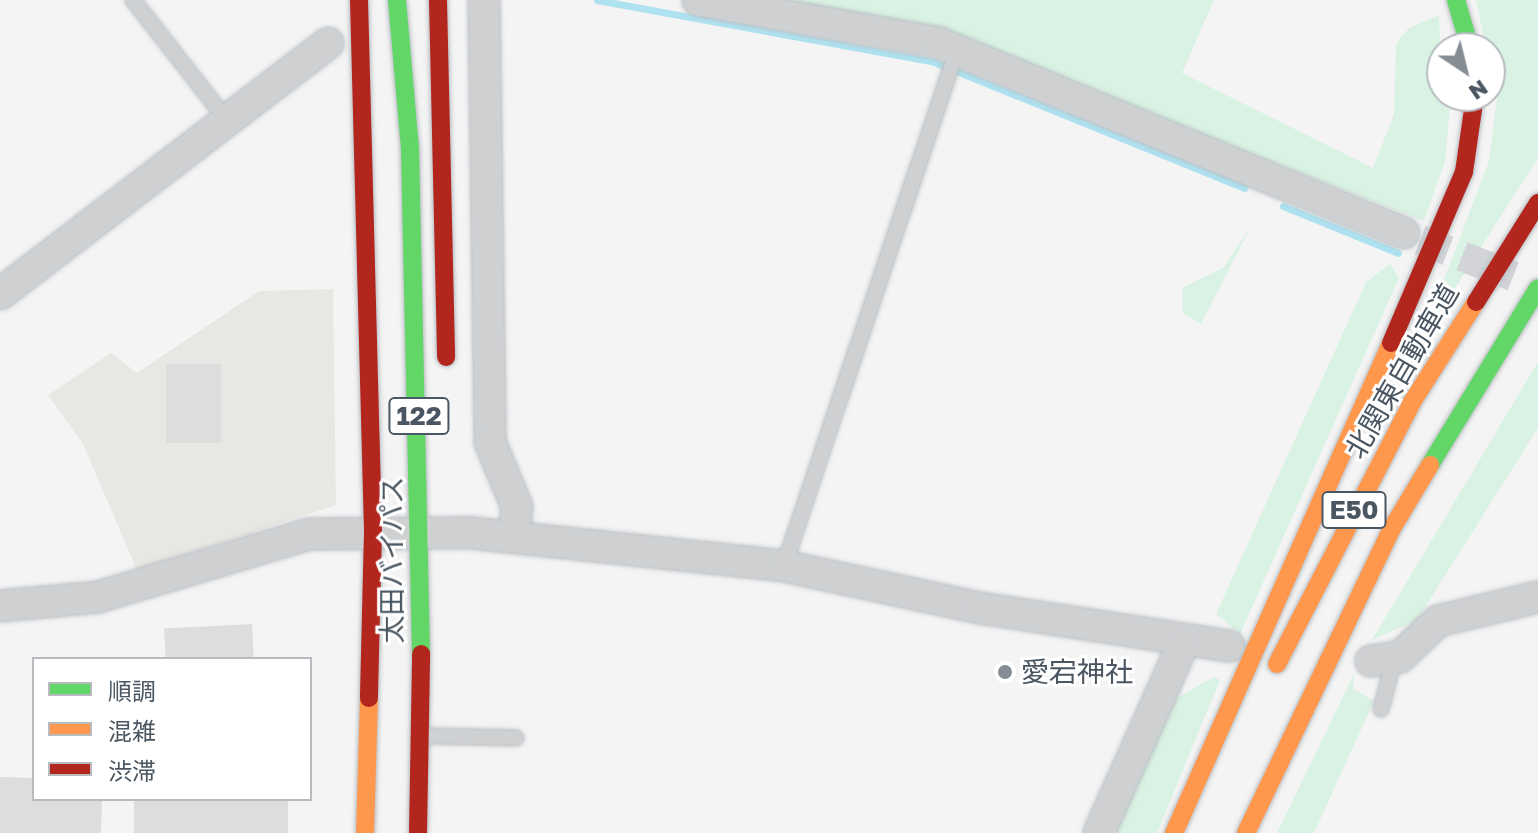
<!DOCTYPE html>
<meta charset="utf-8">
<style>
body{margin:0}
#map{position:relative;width:1538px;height:833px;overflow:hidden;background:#f4f4f4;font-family:"Golos Text","Noto Sans JP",sans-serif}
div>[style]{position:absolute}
.commercial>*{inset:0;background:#e8e7e3}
.green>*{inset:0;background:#d9f2e3}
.stream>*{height:7px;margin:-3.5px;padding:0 3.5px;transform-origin:3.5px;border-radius:3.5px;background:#aee2f0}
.building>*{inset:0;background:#ddddde;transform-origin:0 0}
.street-tunnel>*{height:30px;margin-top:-15px;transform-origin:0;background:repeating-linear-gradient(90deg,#d2d4d7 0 30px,transparent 0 45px)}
.roads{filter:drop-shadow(0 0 2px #b9bec3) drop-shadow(0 0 2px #b9bec3)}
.lane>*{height:14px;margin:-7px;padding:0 7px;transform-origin:7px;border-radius:7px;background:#ced0d2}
.street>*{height:30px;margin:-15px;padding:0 15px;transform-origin:15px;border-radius:15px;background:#ced0d2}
.fast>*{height:18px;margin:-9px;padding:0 9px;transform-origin:9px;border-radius:9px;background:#63d668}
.slow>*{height:18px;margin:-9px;padding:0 9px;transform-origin:9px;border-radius:9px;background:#ff974d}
.jam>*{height:18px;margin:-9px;padding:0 9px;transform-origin:9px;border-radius:9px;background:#b3261e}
.dots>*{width:22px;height:22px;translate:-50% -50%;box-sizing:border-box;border:4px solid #fff;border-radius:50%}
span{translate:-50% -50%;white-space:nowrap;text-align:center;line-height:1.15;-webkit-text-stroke:6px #fff;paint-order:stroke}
.shield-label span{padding:2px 6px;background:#fff;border:2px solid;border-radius:6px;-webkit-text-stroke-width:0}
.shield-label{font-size:26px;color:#4a5661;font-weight:700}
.street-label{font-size:28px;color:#4a5661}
.poi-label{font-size:28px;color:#4a5661}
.left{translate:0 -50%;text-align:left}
.legend{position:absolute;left:32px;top:657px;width:280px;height:144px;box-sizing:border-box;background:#fff;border:2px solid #b7bbc0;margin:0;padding:10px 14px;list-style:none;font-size:24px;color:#4a5661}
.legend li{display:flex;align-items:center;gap:16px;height:40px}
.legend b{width:40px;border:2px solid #b7bbc0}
.north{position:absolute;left:1426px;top:32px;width:80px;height:80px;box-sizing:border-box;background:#fff;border:2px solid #b7bbc0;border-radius:50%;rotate:145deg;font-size:22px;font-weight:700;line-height:32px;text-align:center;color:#4a5661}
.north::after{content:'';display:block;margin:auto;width:28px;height:36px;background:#868d94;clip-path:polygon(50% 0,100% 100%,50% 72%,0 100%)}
</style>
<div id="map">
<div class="commercial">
<i style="clip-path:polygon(333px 289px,336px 505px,137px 570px,83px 444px,48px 395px,111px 353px,137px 373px,259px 291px)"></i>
</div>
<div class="green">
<i style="clip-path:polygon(778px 0,1214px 0,1182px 73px,1373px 168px,1394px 114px,1396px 44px,1409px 28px,1439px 15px,1442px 96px,1451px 96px,1445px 161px,1424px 221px,985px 51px)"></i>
<i style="clip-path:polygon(1476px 0,1538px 0,1538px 158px,1420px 343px,1489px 161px,1497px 99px)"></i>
<i style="clip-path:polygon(1250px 228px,1201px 324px,1183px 313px,1182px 288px,1223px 268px)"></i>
<i style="clip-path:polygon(1390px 264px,1399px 278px,1240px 634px,1216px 614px,1366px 282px)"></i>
<i style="clip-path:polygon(1538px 362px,1538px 428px,1417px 620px,1372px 640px)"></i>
<i style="clip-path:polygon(1354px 674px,1353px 689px,1374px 701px,1314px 833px,1277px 833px)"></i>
<i style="clip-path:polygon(1214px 677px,1220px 680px,1157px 833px,1116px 833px,1171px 701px)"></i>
</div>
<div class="stream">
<i style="left:597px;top:0;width:343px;rotate:10.4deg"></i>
<i style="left:934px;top:62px;width:335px;rotate:22.1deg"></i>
<i style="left:1283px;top:206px;width:124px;rotate:22.2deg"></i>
</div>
<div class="building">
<i style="left:166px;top:364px;width:55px;height:79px"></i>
<i style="left:252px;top:624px;width:35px;height:88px;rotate:87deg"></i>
<i style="clip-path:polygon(0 777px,34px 778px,34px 799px,102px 799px,101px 833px,0 833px)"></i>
<i style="left:134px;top:799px;width:154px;height:34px"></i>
</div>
<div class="street-tunnel">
<i style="left:1420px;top:240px;width:100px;rotate:21.2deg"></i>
</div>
<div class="roads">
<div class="lane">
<i style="left:133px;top:0;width:151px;rotate:52deg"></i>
<i style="left:784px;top:566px;width:544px;rotate:-71.47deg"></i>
<i style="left:1381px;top:709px;width:52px;rotate:-75.4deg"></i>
<i style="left:424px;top:736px;width:92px;rotate:1.2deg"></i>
</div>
<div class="street">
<i style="left:484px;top:0;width:442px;rotate:89.2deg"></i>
<i style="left:490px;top:442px;width:70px;rotate:67.4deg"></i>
<i style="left:517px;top:507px;width:29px;rotate:96deg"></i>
<i style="left:698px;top:0;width:245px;rotate:10.1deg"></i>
<i style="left:939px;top:43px;width:502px;rotate:22.23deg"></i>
<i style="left:0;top:294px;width:413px;rotate:-37.4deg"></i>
<i style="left:0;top:606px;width:98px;rotate:-5.2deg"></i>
<i style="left:98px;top:597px;width:220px;rotate:-16.6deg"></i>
<i style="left:309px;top:534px;width:162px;rotate:-0.4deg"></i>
<i style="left:471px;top:533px;width:315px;rotate:6deg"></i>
<i style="left:784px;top:566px;width:200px;rotate:12.1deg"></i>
<i style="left:980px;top:608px;width:252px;rotate:8.7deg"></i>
<i style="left:1371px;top:661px;width:29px;rotate:-8deg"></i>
<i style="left:1400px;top:657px;width:52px;rotate:-43.5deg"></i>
<i style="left:1438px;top:621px;width:103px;rotate:-13.5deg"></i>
<i style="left:1099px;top:833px;width:209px;rotate:-66deg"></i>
</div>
<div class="fast">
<i style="left:397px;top:0;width:151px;rotate:85deg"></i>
<i style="left:410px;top:150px;width:504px;rotate:88.75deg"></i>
<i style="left:1456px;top:0;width:50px;rotate:73.7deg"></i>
<i style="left:1430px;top:465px;width:207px;rotate:-58.6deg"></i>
</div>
<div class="slow">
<i style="left:1277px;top:664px;width:295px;rotate:-62.7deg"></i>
<i style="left:1412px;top:402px;width:119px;rotate:-57.4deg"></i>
<i style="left:365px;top:833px;width:135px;rotate:-88.3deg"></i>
<i style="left:1174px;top:833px;width:536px;rotate:-66.11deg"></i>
<i style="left:1246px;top:833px;width:336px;rotate:-64.4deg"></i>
<i style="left:1391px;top:530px;width:76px;rotate:-59deg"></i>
</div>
<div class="jam">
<i style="left:359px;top:0;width:531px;rotate:88.49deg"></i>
<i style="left:373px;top:531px;width:167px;rotate:91.4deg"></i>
<i style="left:438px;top:0;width:357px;rotate:88.7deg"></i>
<i style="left:1476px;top:302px;width:117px;rotate:-57.9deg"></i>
<i style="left:1391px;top:343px;width:186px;rotate:-66.9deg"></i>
<i style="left:1464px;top:172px;width:77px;rotate:-81.8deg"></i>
<i style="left:418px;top:833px;width:179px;rotate:-89deg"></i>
</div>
</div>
<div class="dots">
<i style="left:1005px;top:672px;background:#868d94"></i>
</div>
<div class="shield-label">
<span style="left:419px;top:416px">122</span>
<span style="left:1354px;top:510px">E50</span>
</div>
<div class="street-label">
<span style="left:1402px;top:371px;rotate:-60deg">北関東自動車道</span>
<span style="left:392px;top:560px;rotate:-90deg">太田バイパス</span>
</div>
<div class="poi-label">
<span class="left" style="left:1021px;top:672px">愛宕神社</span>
</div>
<ul class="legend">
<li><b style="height:10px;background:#63d668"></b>順調</li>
<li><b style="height:10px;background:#ff974d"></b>混雑</li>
<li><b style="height:10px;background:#b3261e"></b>渋滞</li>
</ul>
<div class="north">N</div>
</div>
